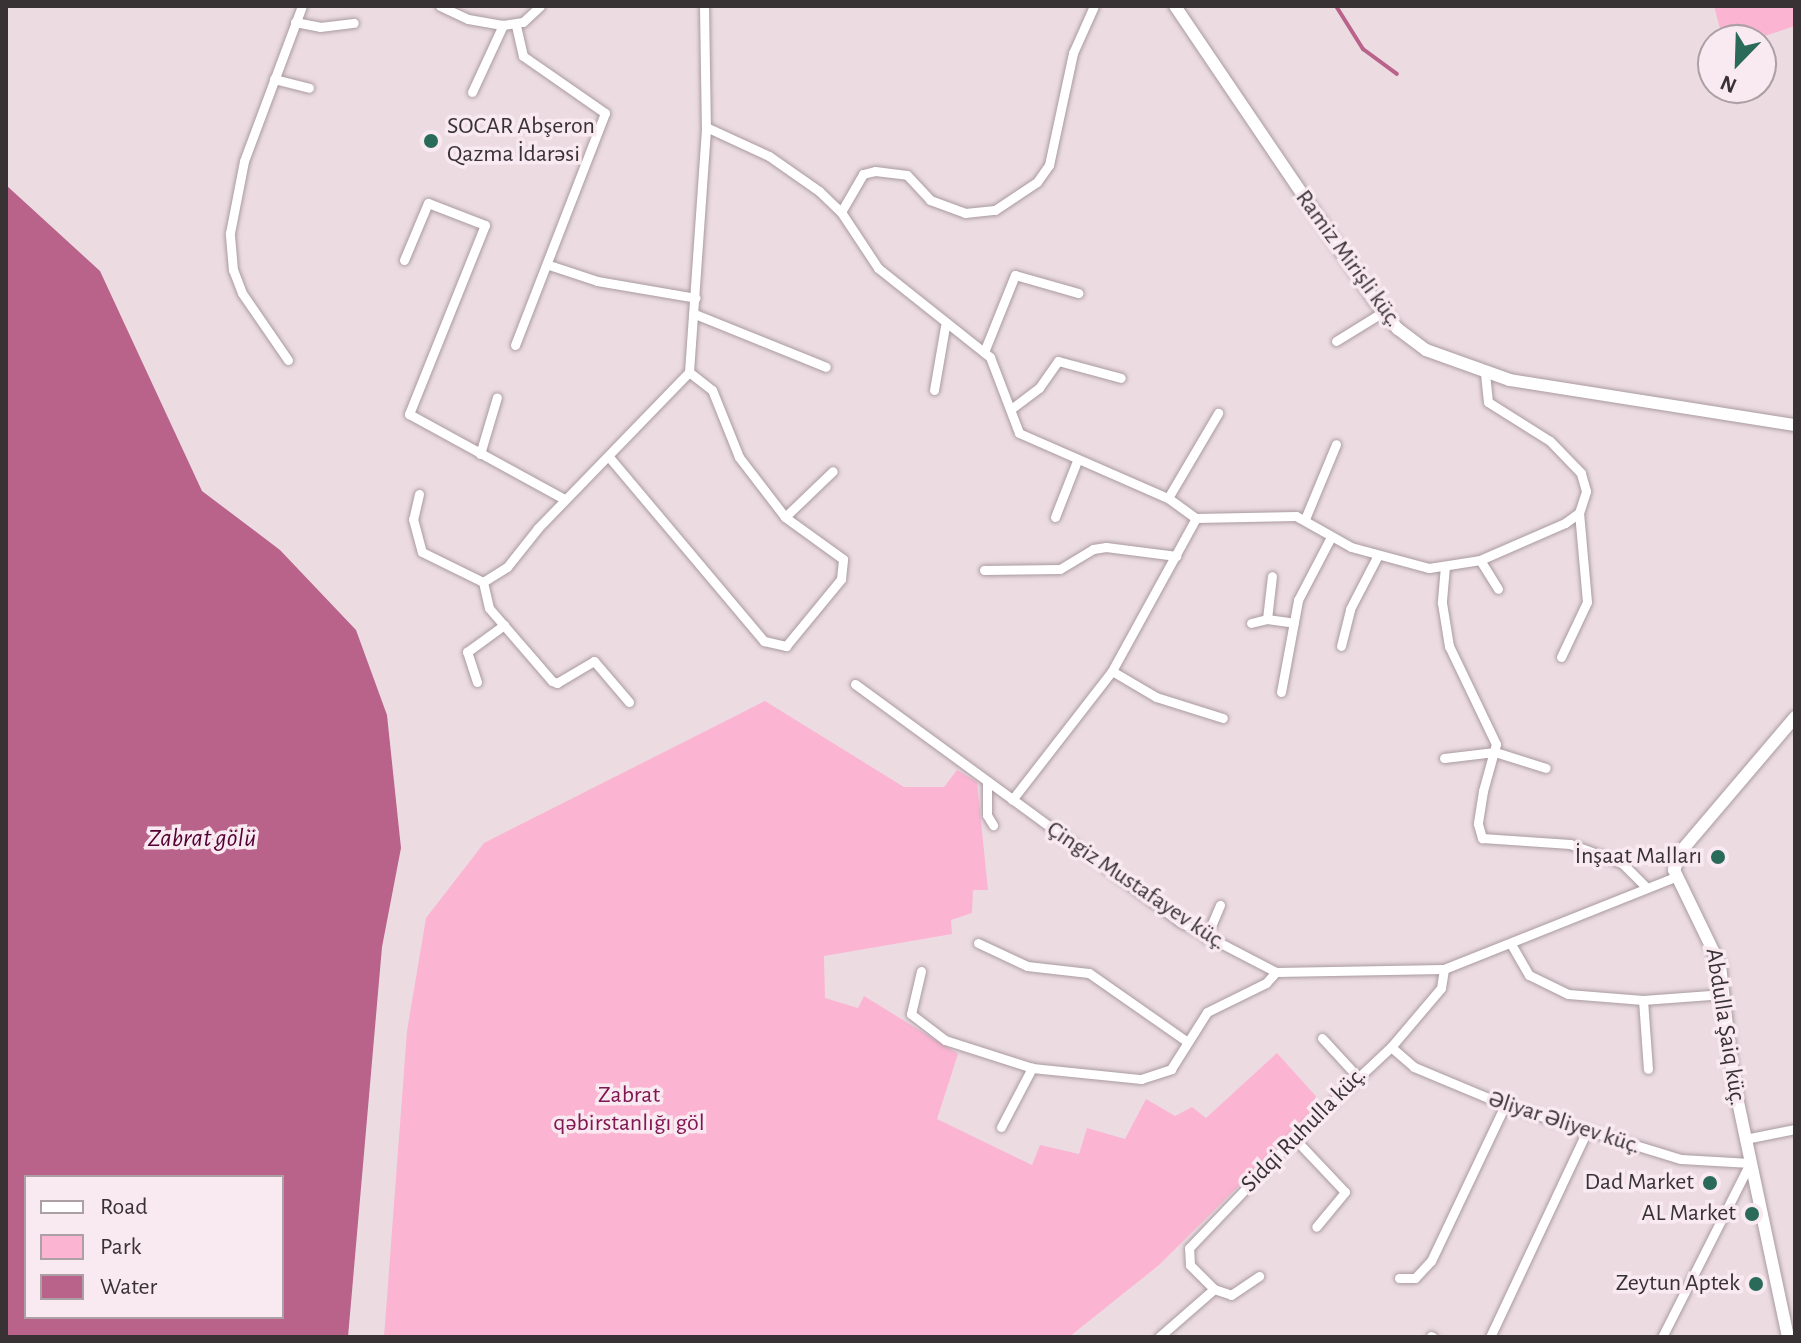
<!DOCTYPE html>
<meta charset="utf-8">
<style>
body{margin:0}
#map{position:relative;width:1801px;height:1343px;overflow:hidden;background:#ecdce2;font-family:"Alegreya Sans",sans-serif}
div>[style]{position:absolute}
.green>*{inset:0;background:#fbb5d3}
.water>*{inset:0;background:#b9638b}
.stream>*{height:4px;margin:-2px;padding:0 2px;transform-origin:2px;border-radius:2px;background:#b9638b}
.roads{filter:drop-shadow(0 0 2px #aa9ba1) drop-shadow(0 0 2px #aa9ba1)}
.minor>*{height:9px;margin:-4.5px;padding:0 4.5px;transform-origin:4.5px;border-radius:4.5px;background:#fff}
.tertiary>*{height:12px;margin:-6px;padding:0 6px;transform-origin:6px;border-radius:6px;background:#fff}
.dots>*{width:22px;height:22px;translate:-50% -50%;box-sizing:border-box;border:4px solid #f9e9f0;border-radius:50%}
span{translate:-50% -50%;white-space:nowrap;text-align:center;line-height:1.15;-webkit-text-stroke:7px #f9e9f0;paint-order:stroke}
.poi-label{font-size:24px;color:#383234}
.left{translate:0 -50%;text-align:left}
.right{translate:-100% -50%;text-align:right}
.street-label{font-size:24px;color:#383234}
.park-label{font-size:24px;color:#801752}
.water-label{font-size:26px;color:#530132;font-style:italic}
.frame{position:absolute;inset:0;border:8px solid #383234;pointer-events:none}
.legend{position:absolute;left:24px;top:1175px;width:260px;height:144px;box-sizing:border-box;background:#f9e9f0;border:2px solid #aca0a5;margin:0;padding:10px 14px;list-style:none;font-size:24px;color:#383234}
.legend li{display:flex;align-items:center;gap:16px;height:40px}
.legend b{width:40px;border:2px solid #aca0a5}
.north{position:absolute;left:1697px;top:24px;width:80px;height:80px;box-sizing:border-box;background:#f9e9f0;border:2px solid #aca0a5;border-radius:50%;rotate:203deg;font-size:22px;font-weight:700;line-height:32px;text-align:center;color:#383234}
.north::after{content:'';display:block;margin:auto;width:28px;height:36px;background:#2a6a58;clip-path:polygon(50% 0,100% 100%,50% 72%,0 100%)}
</style>
<div id="map">
<div class="green">
<i style="clip-path:polygon(1714px 6px,1795px 6px,1795px 26px,1752px 40px,1723px 40px)"></i>
<i style="clip-path:polygon(765px 701px,904px 787px,944px 787px,957px 770px,977px 782px,988px 890px,973px 890px,972px 913px,951px 920px,952px 934px,824px 956px,825px 998px,858px 1008px,864px 996px,958px 1054px,937px 1119px,1032px 1165px,1040px 1145px,1079px 1154px,1087px 1128px,1125px 1139px,1146px 1099px,1175px 1116px,1192px 1107px,1206px 1118px,1277px 1053px,1322px 1103px,1159px 1265px,1069px 1337px,384px 1337px,407px 1031px,426px 918px,484px 843px)"></i>
</div>
<div class="water">
<i style="clip-path:polygon(evenodd,6px 185px,100px 271px,202px 491px,280px 550px,356px 630px,387px 715px,401px 848px,382px 947px,348px 1337px,6px 1337px,6px 185px,26px 1177px,282px 1177px,282px 1317px,26px 1317px,26px 1177px)"></i>
</div>
<div class="stream">
<i style="left:1336px;top:6px;width:51px;rotate:57.9deg"></i>
<i style="left:1363px;top:49px;width:42px;rotate:36.3deg"></i>
</div>
<div class="roads">
<div class="minor">
<i style="left:440px;top:6px;width:31px;rotate:25deg"></i>
<i style="left:468px;top:19px;width:36px;rotate:10deg"></i>
<i style="left:503px;top:25px;width:20px;rotate:-9deg"></i>
<i style="left:523px;top:22px;width:23px;rotate:-43deg"></i>
<i style="left:704px;top:6px;width:121px;rotate:89.1deg"></i>
<i style="left:706px;top:127px;width:69px;rotate:24.7deg"></i>
<i style="left:769px;top:156px;width:61px;rotate:35deg"></i>
<i style="left:819px;top:191px;width:30px;rotate:44deg"></i>
<i style="left:841px;top:212px;width:67px;rotate:56.5deg"></i>
<i style="left:878px;top:268px;width:143px;rotate:38.5deg"></i>
<i style="left:990px;top:357px;width:81px;rotate:69.1deg"></i>
<i style="left:1019px;top:433px;width:163px;rotate:23.6deg"></i>
<i style="left:1168px;top:498px;width:34px;rotate:36deg"></i>
<i style="left:1196px;top:518px;width:175px;rotate:118.8deg"></i>
<i style="left:1112px;top:671px;width:163px;rotate:127.8deg"></i>
<i style="left:295px;top:22px;width:25px;rotate:11deg"></i>
<i style="left:320px;top:27px;width:34px;rotate:-7deg"></i>
<i style="left:274px;top:79px;width:36px;rotate:14deg"></i>
<i style="left:472px;top:92px;width:74px;rotate:-65.2deg"></i>
<i style="left:841px;top:212px;width:44px;rotate:-59.9deg"></i>
<i style="left:863px;top:174px;width:12px;rotate:-14deg"></i>
<i style="left:875px;top:171px;width:32px;rotate:7deg"></i>
<i style="left:907px;top:175px;width:34px;rotate:47deg"></i>
<i style="left:930px;top:200px;width:37px;rotate:20deg"></i>
<i style="left:965px;top:213px;width:30px;rotate:-6deg"></i>
<i style="left:995px;top:210px;width:50px;rotate:-33.7deg"></i>
<i style="left:1037px;top:182px;width:21px;rotate:-55deg"></i>
<i style="left:1049px;top:165px;width:115px;rotate:-77.9deg"></i>
<i style="left:1073px;top:53px;width:51px;rotate:-65.9deg"></i>
<i style="left:404px;top:260px;width:62px;rotate:-67.2deg"></i>
<i style="left:428px;top:203px;width:61px;rotate:21.1deg"></i>
<i style="left:485px;top:225px;width:204px;rotate:111.9deg"></i>
<i style="left:409px;top:414px;width:177px;rotate:28.7deg"></i>
<i style="left:549px;top:265px;width:51px;rotate:18.4deg"></i>
<i style="left:597px;top:281px;width:100px;rotate:9.7deg"></i>
<i style="left:695px;top:314px;width:141px;rotate:22deg"></i>
<i style="left:1336px;top:341px;width:55px;rotate:-31.7deg"></i>
<i style="left:515px;top:345px;width:249px;rotate:-68.8deg"></i>
<i style="left:605px;top:113px;width:100px;rotate:-145.2deg"></i>
<i style="left:523px;top:56px;width:32px;rotate:-103deg"></i>
<i style="left:984px;top:352px;width:83px;rotate:-68.1deg"></i>
<i style="left:1015px;top:275px;width:66px;rotate:15.9deg"></i>
<i style="left:288px;top:360px;width:81px;rotate:-124.5deg"></i>
<i style="left:242px;top:293px;width:25px;rotate:-111deg"></i>
<i style="left:233px;top:270px;width:37px;rotate:-95deg"></i>
<i style="left:230px;top:233px;width:73px;rotate:-79deg"></i>
<i style="left:244px;top:161px;width:165px;rotate:-69.5deg"></i>
<i style="left:934px;top:390px;width:65px;rotate:-80.2deg"></i>
<i style="left:1011px;top:409px;width:35px;rotate:-37deg"></i>
<i style="left:1039px;top:388px;width:33px;rotate:-55deg"></i>
<i style="left:1058px;top:361px;width:65px;rotate:15.1deg"></i>
<i style="left:480px;top:454px;width:59px;rotate:-73.4deg"></i>
<i style="left:609px;top:457px;width:241px;rotate:49.9deg"></i>
<i style="left:764px;top:641px;width:23px;rotate:13deg"></i>
<i style="left:786px;top:646px;width:87px;rotate:-50.6deg"></i>
<i style="left:841px;top:579px;width:20px;rotate:-84deg"></i>
<i style="left:843px;top:559px;width:72px;rotate:-144.1deg"></i>
<i style="left:785px;top:517px;width:76px;rotate:-127.5deg"></i>
<i style="left:739px;top:457px;width:72px;rotate:-111.9deg"></i>
<i style="left:712px;top:390px;width:29px;rotate:-142deg"></i>
<i style="left:419px;top:494px;width:26px;rotate:103deg"></i>
<i style="left:413px;top:519px;width:34px;rotate:75deg"></i>
<i style="left:422px;top:552px;width:68px;rotate:26.2deg"></i>
<i style="left:1168px;top:498px;width:99px;rotate:-59.5deg"></i>
<i style="left:785px;top:517px;width:66px;rotate:-43.8deg"></i>
<i style="left:1055px;top:517px;width:60px;rotate:-68.6deg"></i>
<i style="left:1196px;top:518px;width:100px;rotate:-1.1deg"></i>
<i style="left:1296px;top:516px;width:63px;rotate:29.4deg"></i>
<i style="left:1351px;top:547px;width:81px;rotate:15.1deg"></i>
<i style="left:1429px;top:568px;width:52px;rotate:-8.9deg"></i>
<i style="left:1480px;top:560px;width:93px;rotate:-23.5deg"></i>
<i style="left:1565px;top:523px;width:17px;rotate:-36deg"></i>
<i style="left:1579px;top:513px;width:23px;rotate:-72deg"></i>
<i style="left:1586px;top:491px;width:19px;rotate:-106deg"></i>
<i style="left:1581px;top:473px;width:45px;rotate:-134.1deg"></i>
<i style="left:1550px;top:441px;width:73px;rotate:-147.8deg"></i>
<i style="left:1488px;top:402px;width:29px;rotate:-96deg"></i>
<i style="left:1305px;top:519px;width:81px;rotate:-67.5deg"></i>
<i style="left:1480px;top:560px;width:34px;rotate:58deg"></i>
<i style="left:1445px;top:566px;width:37px;rotate:95deg"></i>
<i style="left:1442px;top:603px;width:44px;rotate:80.8deg"></i>
<i style="left:1449px;top:646px;width:109px;rotate:64.4deg"></i>
<i style="left:1496px;top:744px;width:49px;rotate:105.5deg"></i>
<i style="left:1483px;top:791px;width:33px;rotate:99deg"></i>
<i style="left:1478px;top:824px;width:15px;rotate:74deg"></i>
<i style="left:1482px;top:838px;width:88px;rotate:3.9deg"></i>
<i style="left:1570px;top:844px;width:55px;rotate:20.1deg"></i>
<i style="left:1622px;top:863px;width:33px;rotate:45deg"></i>
<i style="left:984px;top:570px;width:76px;rotate:-0.8deg"></i>
<i style="left:1060px;top:569px;width:39px;rotate:-31deg"></i>
<i style="left:1093px;top:549px;width:13px;rotate:-9deg"></i>
<i style="left:1106px;top:547px;width:71px;rotate:7.3deg"></i>
<i style="left:1267px;top:619px;width:43px;rotate:-83.4deg"></i>
<i style="left:1251px;top:623px;width:16px;rotate:-14deg"></i>
<i style="left:1267px;top:619px;width:27px;rotate:8deg"></i>
<i style="left:1341px;top:646px;width:38px;rotate:-76deg"></i>
<i style="left:1350px;top:609px;width:59px;rotate:-62.6deg"></i>
<i style="left:1561px;top:657px;width:61px;rotate:-64.7deg"></i>
<i style="left:1587px;top:602px;width:89px;rotate:-95.1deg"></i>
<i style="left:1112px;top:671px;width:51px;rotate:30.6deg"></i>
<i style="left:1156px;top:697px;width:70px;rotate:17.4deg"></i>
<i style="left:477px;top:682px;width:32px;rotate:-108deg"></i>
<i style="left:467px;top:652px;width:46px;rotate:-36.1deg"></i>
<i style="left:855px;top:684px;width:403px;rotate:36.2deg"></i>
<i style="left:1180px;top:922px;width:108px;rotate:27.5deg"></i>
<i style="left:1276px;top:972px;width:168px;rotate:-1deg"></i>
<i style="left:1444px;top:969px;width:249px;rotate:-21.7deg"></i>
<i style="left:1281px;top:692px;width:94px;rotate:-79.5deg"></i>
<i style="left:1298px;top:600px;width:71px;rotate:-62.4deg"></i>
<i style="left:629px;top:702px;width:54px;rotate:-130.5deg"></i>
<i style="left:594px;top:661px;width:43px;rotate:149.3deg"></i>
<i style="left:557px;top:683px;width:5px;rotate:-158deg"></i>
<i style="left:552px;top:681px;width:96px;rotate:-130.8deg"></i>
<i style="left:489px;top:608px;width:27px;rotate:-103deg"></i>
<i style="left:483px;top:582px;width:28px;rotate:-32deg"></i>
<i style="left:507px;top:567px;width:50px;rotate:-51.5deg"></i>
<i style="left:538px;top:528px;width:217px;rotate:-45.9deg"></i>
<i style="left:689px;top:372px;width:246px;rotate:-86deg"></i>
<i style="left:1444px;top:758px;width:51px;rotate:-6.7deg"></i>
<i style="left:1495px;top:752px;width:53px;rotate:17.4deg"></i>
<i style="left:987px;top:781px;width:34px;rotate:90deg"></i>
<i style="left:987px;top:815px;width:12px;rotate:59deg"></i>
<i style="left:1206px;top:938px;width:36px;rotate:-67deg"></i>
<i style="left:978px;top:943px;width:54px;rotate:25.1deg"></i>
<i style="left:1027px;top:966px;width:62px;rotate:6.4deg"></i>
<i style="left:1089px;top:973px;width:118px;rotate:35deg"></i>
<i style="left:1511px;top:944px;width:36px;rotate:60deg"></i>
<i style="left:1529px;top:975px;width:43px;rotate:26deg"></i>
<i style="left:1568px;top:994px;width:75px;rotate:4.6deg"></i>
<i style="left:1643px;top:1000px;width:81px;rotate:-4.2deg"></i>
<i style="left:921px;top:971px;width:44px;rotate:103.1deg"></i>
<i style="left:911px;top:1014px;width:43px;rotate:37.4deg"></i>
<i style="left:945px;top:1040px;width:91px;rotate:17.8deg"></i>
<i style="left:1032px;top:1068px;width:110px;rotate:5.8deg"></i>
<i style="left:1141px;top:1079px;width:32px;rotate:-18deg"></i>
<i style="left:1171px;top:1069px;width:67px;rotate:-57.7deg"></i>
<i style="left:1207px;top:1012px;width:66px;rotate:-26.2deg"></i>
<i style="left:1266px;top:983px;width:15px;rotate:-48deg"></i>
<i style="left:1643px;top:1000px;width:69px;rotate:85.9deg"></i>
<i style="left:1322px;top:1038px;width:52px;rotate:47.4deg"></i>
<i style="left:1391px;top:1047px;width:30px;rotate:41deg"></i>
<i style="left:1414px;top:1067px;width:99px;rotate:22.7deg"></i>
<i style="left:1505px;top:1105px;width:184px;rotate:17.1deg"></i>
<i style="left:1681px;top:1159px;width:69px;rotate:3.3deg"></i>
<i style="left:1750px;top:1163px;width:195px;rotate:116.8deg"></i>
<i style="left:1001px;top:1127px;width:67px;rotate:-62.3deg"></i>
<i style="left:1294px;top:1138px;width:74px;rotate:46.6deg"></i>
<i style="left:1345px;top:1192px;width:45px;rotate:129.6deg"></i>
<i style="left:1745px;top:1139px;width:51px;rotate:-11.3deg"></i>
<i style="left:1399px;top:1278px;width:16px"></i>
<i style="left:1415px;top:1278px;width:23px;rotate:-47deg"></i>
<i style="left:1431px;top:1261px;width:173px;rotate:-64.6deg"></i>
<i style="left:1214px;top:1289px;width:18px;rotate:19deg"></i>
<i style="left:1231px;top:1295px;width:34px;rotate:-34deg"></i>
<i style="left:1431px;top:1336px;width:2px;rotate:27deg"></i>
<i style="left:1159px;top:1337px;width:73px;rotate:-41.1deg"></i>
<i style="left:1214px;top:1289px;width:34px;rotate:-135deg"></i>
<i style="left:1190px;top:1265px;width:17px;rotate:-93deg"></i>
<i style="left:1189px;top:1248px;width:152px;rotate:-46.3deg"></i>
<i style="left:1294px;top:1138px;width:133px;rotate:-43.2deg"></i>
<i style="left:1391px;top:1047px;width:77px;rotate:-49.7deg"></i>
<i style="left:1441px;top:988px;width:19px;rotate:-81deg"></i>
<i style="left:1490px;top:1337px;width:228px;rotate:-64.8deg"></i>
</div>
<div class="tertiary">
<i style="left:1175px;top:6px;width:356px;rotate:55.9deg"></i>
<i style="left:1375px;top:301px;width:36px;rotate:51deg"></i>
<i style="left:1398px;top:329px;width:35px;rotate:37deg"></i>
<i style="left:1426px;top:350px;width:89px;rotate:19.7deg"></i>
<i style="left:1510px;top:380px;width:289px;rotate:9deg"></i>
<i style="left:1788px;top:1337px;width:265px;rotate:-102deg"></i>
<i style="left:1733px;top:1078px;width:114px;rotate:-96.6deg"></i>
<i style="left:1720px;top:965px;width:106px;rotate:-115.8deg"></i>
<i style="left:1674px;top:870px;width:22px;rotate:-68deg"></i>
<i style="left:1682px;top:850px;width:175px;rotate:-49.6deg"></i>
</div>
</div>
<div class="dots">
<i style="left:431px;top:141px;background:#2a6a58"></i>
<i style="left:1718px;top:857px;background:#2a6a58"></i>
<i style="left:1710px;top:1183px;background:#2a6a58"></i>
<i style="left:1752px;top:1214px;background:#2a6a58"></i>
<i style="left:1756px;top:1284px;background:#2a6a58"></i>
</div>
<div class="poi-label">
<span class="left" style="left:447px;top:141px">SOCAR Abşeron<br>Qazma İdarəsi</span>
<span class="right" style="left:1702px;top:857px">İnşaat Malları</span>
<span class="right" style="left:1694px;top:1183px">Dad Market</span>
<span class="right" style="left:1736px;top:1214px">AL Market</span>
<span class="right" style="left:1740px;top:1284px">Zeytun Aptek</span>
</div>
<div class="street-label">
<span style="left:1348px;top:259px;rotate:54deg">Ramiz Mirişli küç.</span>
<span style="left:1136px;top:886px;rotate:34deg">Çingiz Mustafayev küç.</span>
<span style="left:1725px;top:1027px;rotate:81deg">Abdulla Şaiq küç.</span>
<span style="left:1564px;top:1123px;rotate:18deg">Əliyar Əliyev küç.</span>
<span style="left:1304px;top:1130px;rotate:-45deg">Sidqi Ruhulla küç.</span>
</div>
<div class="park-label">
<span style="left:629px;top:1110px">Zabrat<br>qəbirstanlığı göl</span>
</div>
<div class="water-label">
<span style="left:202px;top:839px">Zabrat gölü</span>
</div>
<div class="frame"></div>
<ul class="legend">
<li><b style="height:10px;background:#fff"></b>Road</li>
<li><b style="height:22px;background:#fbb5d3"></b>Park</li>
<li><b style="height:22px;background:#b9638b"></b>Water</li>
</ul>
<div class="north">N</div>
</div>
